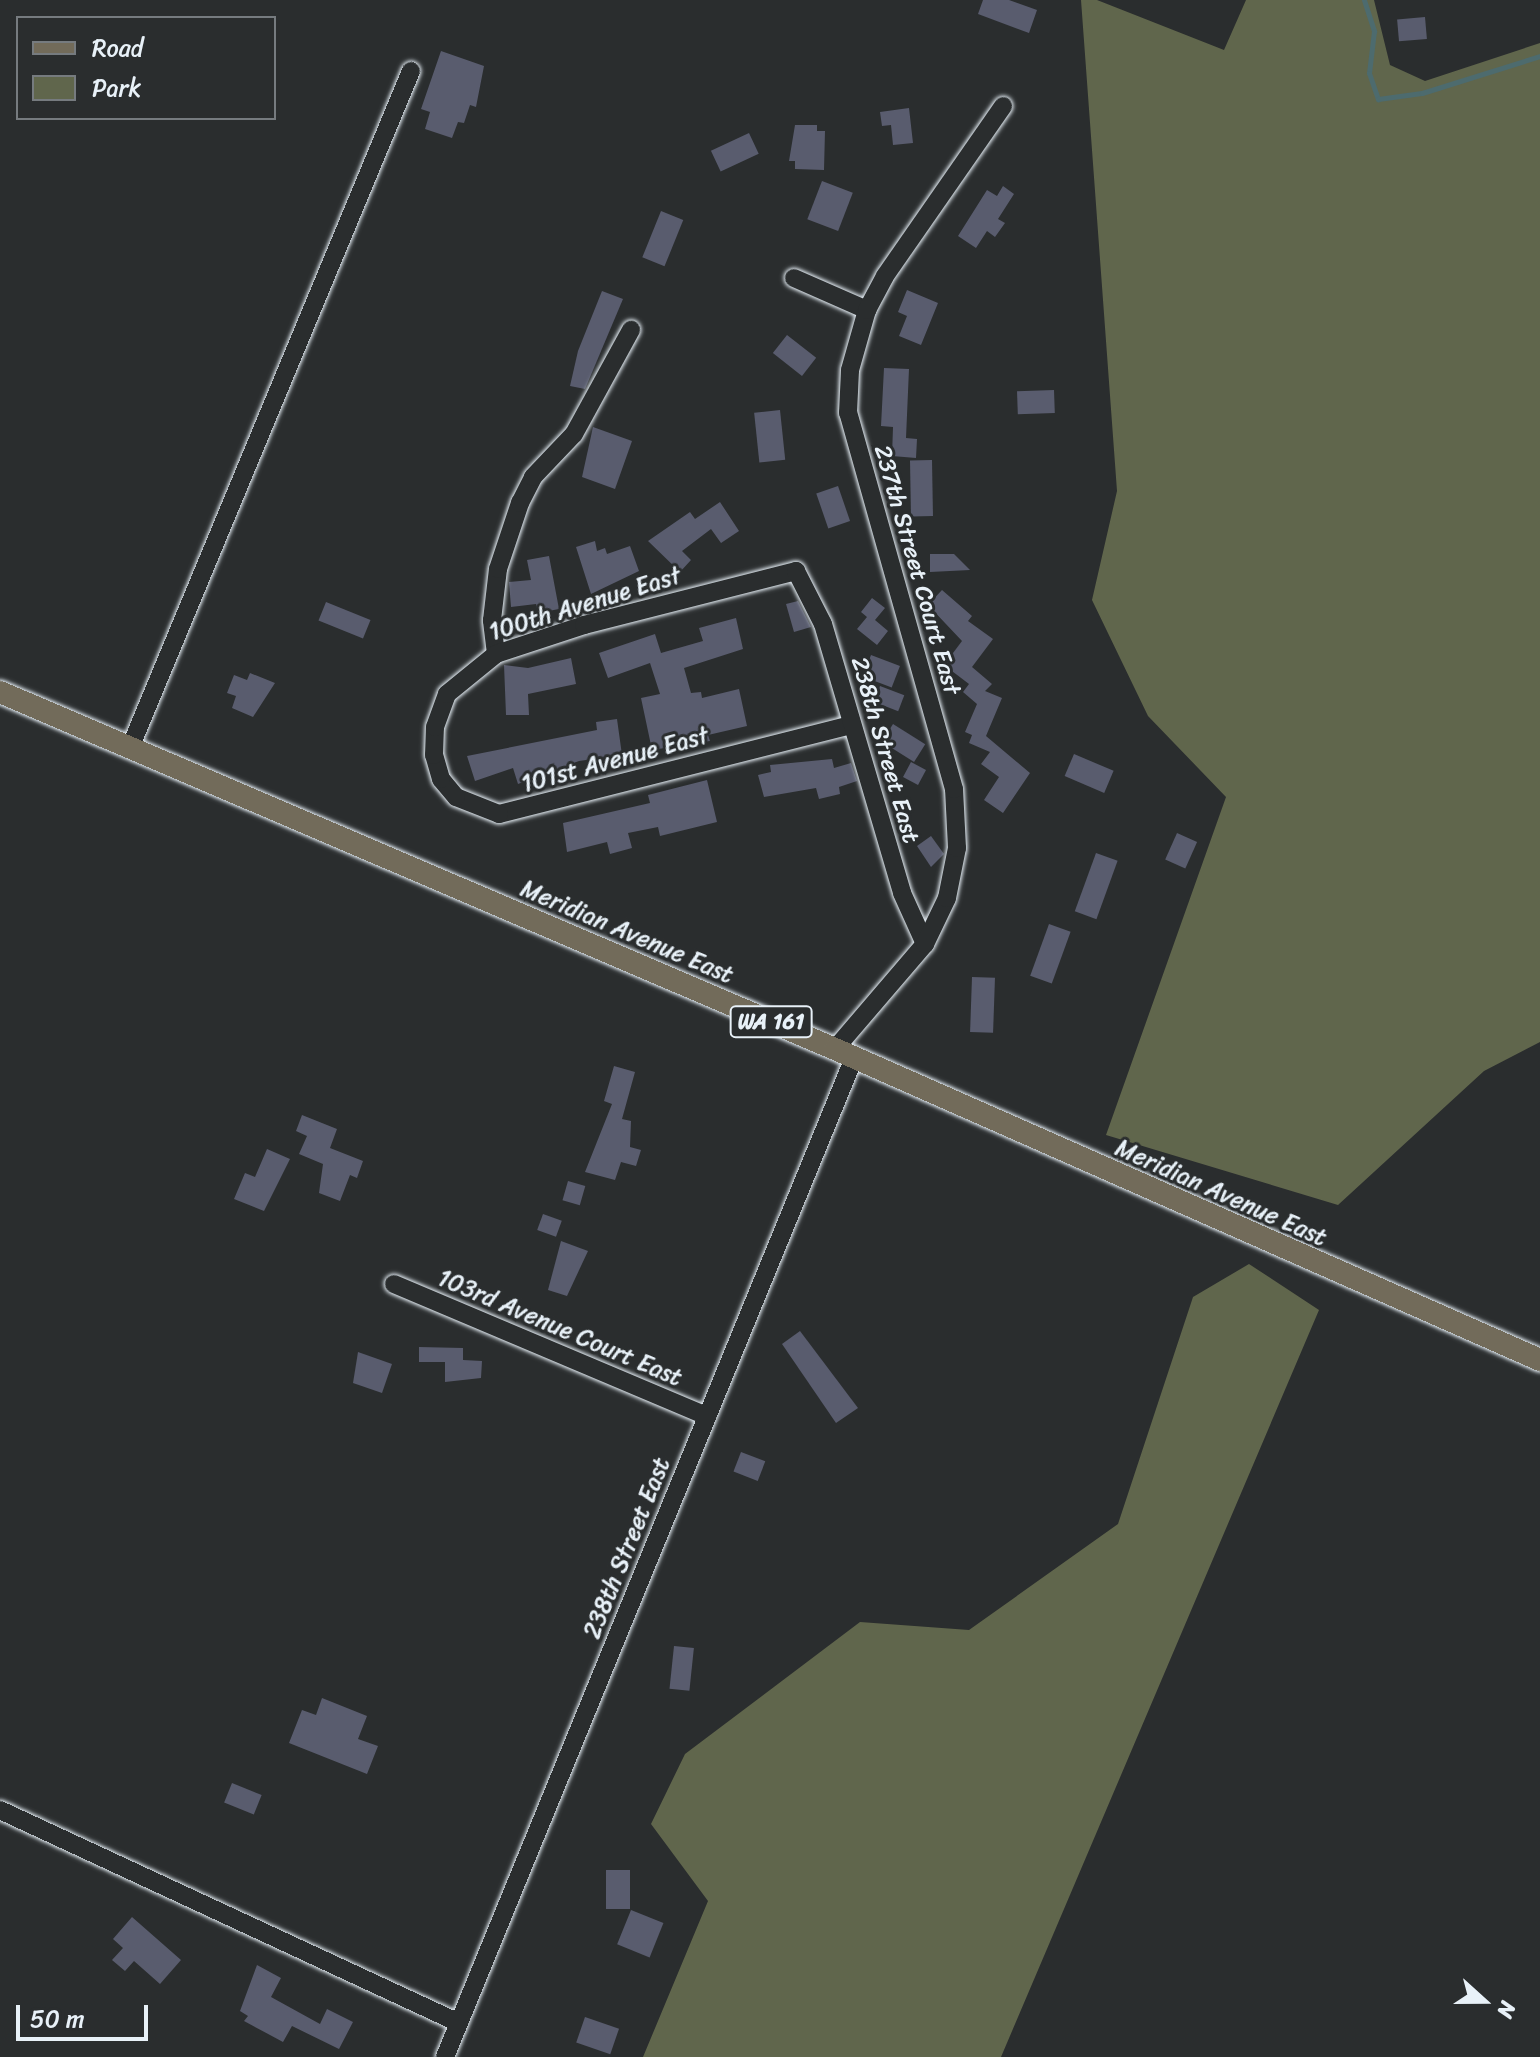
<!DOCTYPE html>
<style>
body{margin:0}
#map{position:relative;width:1540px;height:2057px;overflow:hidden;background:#2a2d2e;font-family:Sriracha,sans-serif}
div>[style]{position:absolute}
.green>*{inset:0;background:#60664c}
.stream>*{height:5px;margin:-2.5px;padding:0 2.5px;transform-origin:2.5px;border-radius:2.5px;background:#4d6b6e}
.building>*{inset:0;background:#595c6e;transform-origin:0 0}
.roads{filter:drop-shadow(0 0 2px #e8f1f8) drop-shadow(0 0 2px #e8f1f8)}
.minor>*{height:18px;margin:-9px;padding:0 9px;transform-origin:9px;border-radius:9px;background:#2a2d2e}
.major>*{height:22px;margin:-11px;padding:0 11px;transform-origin:11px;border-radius:11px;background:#726b5a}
span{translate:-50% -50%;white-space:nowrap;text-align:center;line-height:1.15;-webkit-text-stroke:6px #2a2d2e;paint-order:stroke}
.shield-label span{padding:2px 6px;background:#2a2d2e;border:2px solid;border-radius:6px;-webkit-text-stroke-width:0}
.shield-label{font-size:22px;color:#e8f1f8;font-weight:700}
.street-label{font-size:24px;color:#e8f1f8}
.legend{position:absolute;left:16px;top:16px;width:260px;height:104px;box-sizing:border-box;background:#2a2d2e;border:2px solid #767b7f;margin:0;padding:10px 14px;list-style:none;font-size:24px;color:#e8f1f8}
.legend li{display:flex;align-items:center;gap:16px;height:40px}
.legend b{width:40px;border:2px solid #767b7f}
.north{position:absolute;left:1444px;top:1961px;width:80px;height:80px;-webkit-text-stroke:6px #2a2d2e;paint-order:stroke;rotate:111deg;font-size:22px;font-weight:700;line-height:32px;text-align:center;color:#e8f1f8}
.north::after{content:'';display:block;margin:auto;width:28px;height:36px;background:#e8f1f8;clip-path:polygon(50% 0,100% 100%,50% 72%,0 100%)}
.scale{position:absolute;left:16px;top:2005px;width:132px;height:36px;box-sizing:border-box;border:4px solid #e8f1f8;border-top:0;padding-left:10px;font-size:24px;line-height:28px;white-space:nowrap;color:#e8f1f8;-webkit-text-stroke:6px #2a2d2e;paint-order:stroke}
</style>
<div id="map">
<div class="green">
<i style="clip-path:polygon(1081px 0,1097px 0,1224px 50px,1246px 0,1374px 0,1390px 65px,1425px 81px,1540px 43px,1540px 1042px,1484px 1071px,1338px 1205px,1106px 1135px,1226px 797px,1148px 716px,1092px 600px,1117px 491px)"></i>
<i style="clip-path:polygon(1249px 1264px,1319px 1310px,1001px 2057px,643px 2057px,708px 1901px,651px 1824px,685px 1754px,860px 1622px,969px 1630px,1118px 1524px,1193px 1297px)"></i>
</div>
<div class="stream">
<i style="left:1364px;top:0;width:33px;rotate:72deg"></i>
<i style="left:1374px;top:31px;width:42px;rotate:96.8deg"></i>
<i style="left:1369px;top:73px;width:28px;rotate:71deg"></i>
<i style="left:1378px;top:99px;width:44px;rotate:-7.8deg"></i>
<i style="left:1422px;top:93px;width:124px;rotate:-17.4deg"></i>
</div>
<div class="building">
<i style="clip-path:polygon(983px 0,1009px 0,1037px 10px,1029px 33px,978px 14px)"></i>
<i style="left:1425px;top:17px;width:22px;height:28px;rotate:85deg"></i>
<i style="clip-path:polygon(441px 51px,484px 66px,476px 107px,470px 105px,464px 123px,458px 122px,452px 138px,425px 129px,430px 112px,421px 109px)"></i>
<i style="clip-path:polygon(909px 108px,913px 143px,893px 145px,891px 125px,882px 126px,880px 112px)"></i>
<i style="clip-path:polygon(795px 125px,817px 125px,817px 131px,825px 131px,824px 170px,795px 169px,795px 161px,789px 161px)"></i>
<i style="left:749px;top:133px;width:23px;height:42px;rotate:65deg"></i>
<i style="left:822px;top:181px;width:33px;height:41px;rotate:21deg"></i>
<i style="clip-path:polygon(1003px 186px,1014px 194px,998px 219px,1005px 223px,995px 237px,987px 231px,976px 248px,958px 236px,987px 190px,997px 196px)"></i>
<i style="left:661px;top:211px;width:24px;height:50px;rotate:22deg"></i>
<i style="clip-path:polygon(907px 290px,938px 303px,921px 345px,899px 336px,907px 316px,898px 312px)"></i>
<i style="clip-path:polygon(602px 291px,623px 299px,585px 389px,570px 386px,578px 351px)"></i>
<i style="left:787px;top:335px;width:37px;height:23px;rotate:38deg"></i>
<i style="clip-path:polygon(884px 368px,909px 369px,906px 438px,917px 439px,916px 458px,892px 456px,893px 427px,881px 426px)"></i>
<i style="left:1054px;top:390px;width:23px;height:37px;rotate:88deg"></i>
<i style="left:780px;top:410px;width:50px;height:26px;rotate:84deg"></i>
<i style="clip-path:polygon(593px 427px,632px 441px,615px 489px,582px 477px)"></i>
<i style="left:932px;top:460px;width:56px;height:22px;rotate:89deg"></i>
<i style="left:838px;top:486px;width:37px;height:23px;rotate:71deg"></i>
<i style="clip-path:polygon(720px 502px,739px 531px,721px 543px,711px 529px,682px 551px,691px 560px,680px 572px,648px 541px,690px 512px,695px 519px)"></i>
<i style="clip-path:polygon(595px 541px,597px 551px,605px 548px,607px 554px,630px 546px,639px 571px,591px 594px,576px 547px)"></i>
<i style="clip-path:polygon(930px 554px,954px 554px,970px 570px,930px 572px)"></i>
<i style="clip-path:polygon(549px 556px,559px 609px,538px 613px,536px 604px,511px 607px,509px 582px,531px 580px,527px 560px)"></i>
<i style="clip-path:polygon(942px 590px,972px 616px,968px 621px,993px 639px,972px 667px,992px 684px,985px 691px,1002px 698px,986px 736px,1030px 773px,1003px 813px,984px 800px,999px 777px,981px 764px,990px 752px,969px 743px,972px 735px,965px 732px,977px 704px,963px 692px,969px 684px,944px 665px,962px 641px,928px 605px)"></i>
<i style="clip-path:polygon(872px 598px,885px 608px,875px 620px,888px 631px,877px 645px,857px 629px,867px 617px,861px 612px)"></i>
<i style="clip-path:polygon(798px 601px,811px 627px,794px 632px,786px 604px)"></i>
<i style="left:326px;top:602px;width:48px;height:20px;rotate:22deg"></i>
<i style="clip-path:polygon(736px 618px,743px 649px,684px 668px,691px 693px,701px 692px,702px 698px,739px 689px,747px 726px,708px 735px,710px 741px,652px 750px,641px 698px,660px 694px,650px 663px,608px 678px,599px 653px,655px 634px,661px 653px,703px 641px,699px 628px)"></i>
<i style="left:871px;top:655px;width:31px;height:23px;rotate:21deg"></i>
<i style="clip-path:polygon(571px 658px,576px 684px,528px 694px,529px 715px,506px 715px,504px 665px,528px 668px)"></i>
<i style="clip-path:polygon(250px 673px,275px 683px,253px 717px,232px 708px,236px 696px,227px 693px,234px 675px,247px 680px)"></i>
<i style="left:880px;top:686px;width:26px;height:17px;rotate:21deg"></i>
<i style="clip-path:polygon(617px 719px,622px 755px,579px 761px,518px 784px,513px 768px,475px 781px,467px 756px,597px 730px,596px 722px)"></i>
<i style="left:893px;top:724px;width:38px;height:21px;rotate:32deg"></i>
<i style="left:1074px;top:754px;width:43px;height:24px;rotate:23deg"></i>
<i style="clip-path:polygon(832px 759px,834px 768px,851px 763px,857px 781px,839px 787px,840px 794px,819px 799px,816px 788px,764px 797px,758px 775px,771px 772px,770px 765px)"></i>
<i style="left:911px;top:762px;width:17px;height:17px;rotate:28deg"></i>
<i style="clip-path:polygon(707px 780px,717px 822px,660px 836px,658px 827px,628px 833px,632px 848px,610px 854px,607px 842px,567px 852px,563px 823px,650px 803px,648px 795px)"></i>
<i style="left:1177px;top:833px;width:22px;height:29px;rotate:24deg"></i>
<i style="clip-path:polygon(931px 836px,944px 854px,931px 867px,917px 846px)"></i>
<i style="left:1096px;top:853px;width:23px;height:62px;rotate:20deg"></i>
<i style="left:1049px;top:924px;width:23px;height:55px;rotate:20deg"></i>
<i style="left:972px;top:977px;width:23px;height:55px;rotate:2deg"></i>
<i style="clip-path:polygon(614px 1066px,635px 1072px,622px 1119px,631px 1121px,630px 1147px,641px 1150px,636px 1166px,621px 1162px,615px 1180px,585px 1172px,612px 1104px,604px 1101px)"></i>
<i style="clip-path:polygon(302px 1115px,337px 1129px,330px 1148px,363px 1161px,357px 1178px,350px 1175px,340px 1201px,319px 1193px,323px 1164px,299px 1154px,307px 1136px,296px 1131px)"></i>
<i style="clip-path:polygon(267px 1149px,290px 1159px,264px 1211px,234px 1199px,245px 1173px,255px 1177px)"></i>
<i style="left:568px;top:1181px;width:18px;height:20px;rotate:16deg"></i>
<i style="left:543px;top:1214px;width:20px;height:17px;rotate:20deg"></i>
<i style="clip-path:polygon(561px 1241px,588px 1251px,567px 1296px,548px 1290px)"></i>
<i style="clip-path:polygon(800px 1331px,858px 1408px,836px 1423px,782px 1344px)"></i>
<i style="clip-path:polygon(419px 1347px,463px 1348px,463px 1360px,482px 1361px,481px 1378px,445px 1382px,445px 1362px,419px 1362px)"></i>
<i style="clip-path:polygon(358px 1352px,392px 1364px,382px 1393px,353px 1383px)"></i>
<i style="left:741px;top:1452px;width:26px;height:21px;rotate:21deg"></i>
<i style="left:674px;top:1646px;width:20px;height:43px;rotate:6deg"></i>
<i style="clip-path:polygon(322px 1698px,367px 1716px,358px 1739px,378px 1746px,367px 1774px,289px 1743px,302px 1710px,316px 1715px)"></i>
<i style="left:232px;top:1783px;width:32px;height:21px;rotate:22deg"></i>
<i style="left:606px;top:1870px;width:24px;height:39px"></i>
<i style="left:631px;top:1910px;width:35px;height:37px;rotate:22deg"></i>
<i style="clip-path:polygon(132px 1917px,181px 1960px,160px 1984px,134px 1961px,125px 1971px,112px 1960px,123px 1948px,113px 1939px)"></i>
<i style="clip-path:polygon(257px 1965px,281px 1978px,271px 1997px,320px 2024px,327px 2009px,353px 2022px,339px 2049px,292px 2026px,283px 2042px,244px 2021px,248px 2016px,240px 2011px)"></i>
<i style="left:585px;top:2017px;width:36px;height:27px;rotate:19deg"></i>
</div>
<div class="roads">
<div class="minor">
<i style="left:794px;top:278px;width:80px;rotate:23.7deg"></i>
<i style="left:496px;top:654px;width:34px;rotate:-97deg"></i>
<i style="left:492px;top:620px;width:51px;rotate:-83.3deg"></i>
<i style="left:498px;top:569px;width:70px;rotate:-71.6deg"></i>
<i style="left:520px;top:503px;width:29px;rotate:-63deg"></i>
<i style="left:533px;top:477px;width:59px;rotate:-46.4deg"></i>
<i style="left:574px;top:434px;width:119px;rotate:-61.3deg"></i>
<i style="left:851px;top:725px;width:363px;rotate:165.8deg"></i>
<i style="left:499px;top:814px;width:46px;rotate:-158.4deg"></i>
<i style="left:456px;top:797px;width:23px;rotate:-130deg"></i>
<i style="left:441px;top:779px;width:25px;rotate:-106deg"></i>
<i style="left:434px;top:755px;width:28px;rotate:-88deg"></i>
<i style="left:435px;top:727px;width:35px;rotate:-70deg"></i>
<i style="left:447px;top:694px;width:63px;rotate:-39.2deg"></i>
<i style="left:496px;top:654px;width:93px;rotate:-18.2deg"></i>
<i style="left:584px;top:625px;width:219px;rotate:-14.3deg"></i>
<i style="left:796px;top:571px;width:59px;rotate:63deg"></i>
<i style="left:823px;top:624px;width:280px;rotate:73.6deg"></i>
<i style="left:902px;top:893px;width:56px;rotate:65.7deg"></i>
<i style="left:130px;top:748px;width:733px;rotate:-67.46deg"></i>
<i style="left:835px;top:1049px;width:138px;rotate:-49.4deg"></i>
<i style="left:925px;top:944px;width:51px;rotate:-64.4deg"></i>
<i style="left:947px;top:898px;width:51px;rotate:-78.7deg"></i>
<i style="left:957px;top:848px;width:59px;rotate:-92.9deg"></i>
<i style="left:954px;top:789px;width:391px;rotate:-105.7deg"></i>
<i style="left:848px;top:413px;width:43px;rotate:-87.3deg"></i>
<i style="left:850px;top:370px;width:62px;rotate:-74.2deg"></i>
<i style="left:867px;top:310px;width:38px;rotate:-62deg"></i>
<i style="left:885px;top:276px;width:207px;rotate:-55.2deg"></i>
<i style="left:394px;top:1284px;width:340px;rotate:22.9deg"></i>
<i style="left:0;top:1810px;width:506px;rotate:24.89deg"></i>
<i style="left:445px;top:2057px;width:1079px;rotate:-67.74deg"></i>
</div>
<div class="major">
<i style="left:0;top:692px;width:908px;rotate:23.15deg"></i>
<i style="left:835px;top:1049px;width:771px;rotate:23.8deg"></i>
</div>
</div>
<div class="shield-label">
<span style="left:771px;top:1022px">WA 161</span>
</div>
<div class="street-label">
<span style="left:917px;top:570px;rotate:74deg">237th Street Court East</span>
<span style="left:585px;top:604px;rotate:-17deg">100th Avenue East</span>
<span style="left:885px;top:750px;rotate:74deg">238th Street East</span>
<span style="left:615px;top:760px;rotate:-15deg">101st Avenue East</span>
<span style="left:627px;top:932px;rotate:23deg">Meridian Avenue East</span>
<span style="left:1221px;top:1193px;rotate:24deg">Meridian Avenue East</span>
<span style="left:560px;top:1328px;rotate:23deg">103rd Avenue Court East</span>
<span style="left:627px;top:1548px;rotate:-68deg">238th Street East</span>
</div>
<ul class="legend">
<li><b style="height:10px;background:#726b5a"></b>Road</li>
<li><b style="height:22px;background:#60664c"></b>Park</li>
</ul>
<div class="north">N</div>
<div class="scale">50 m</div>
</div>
